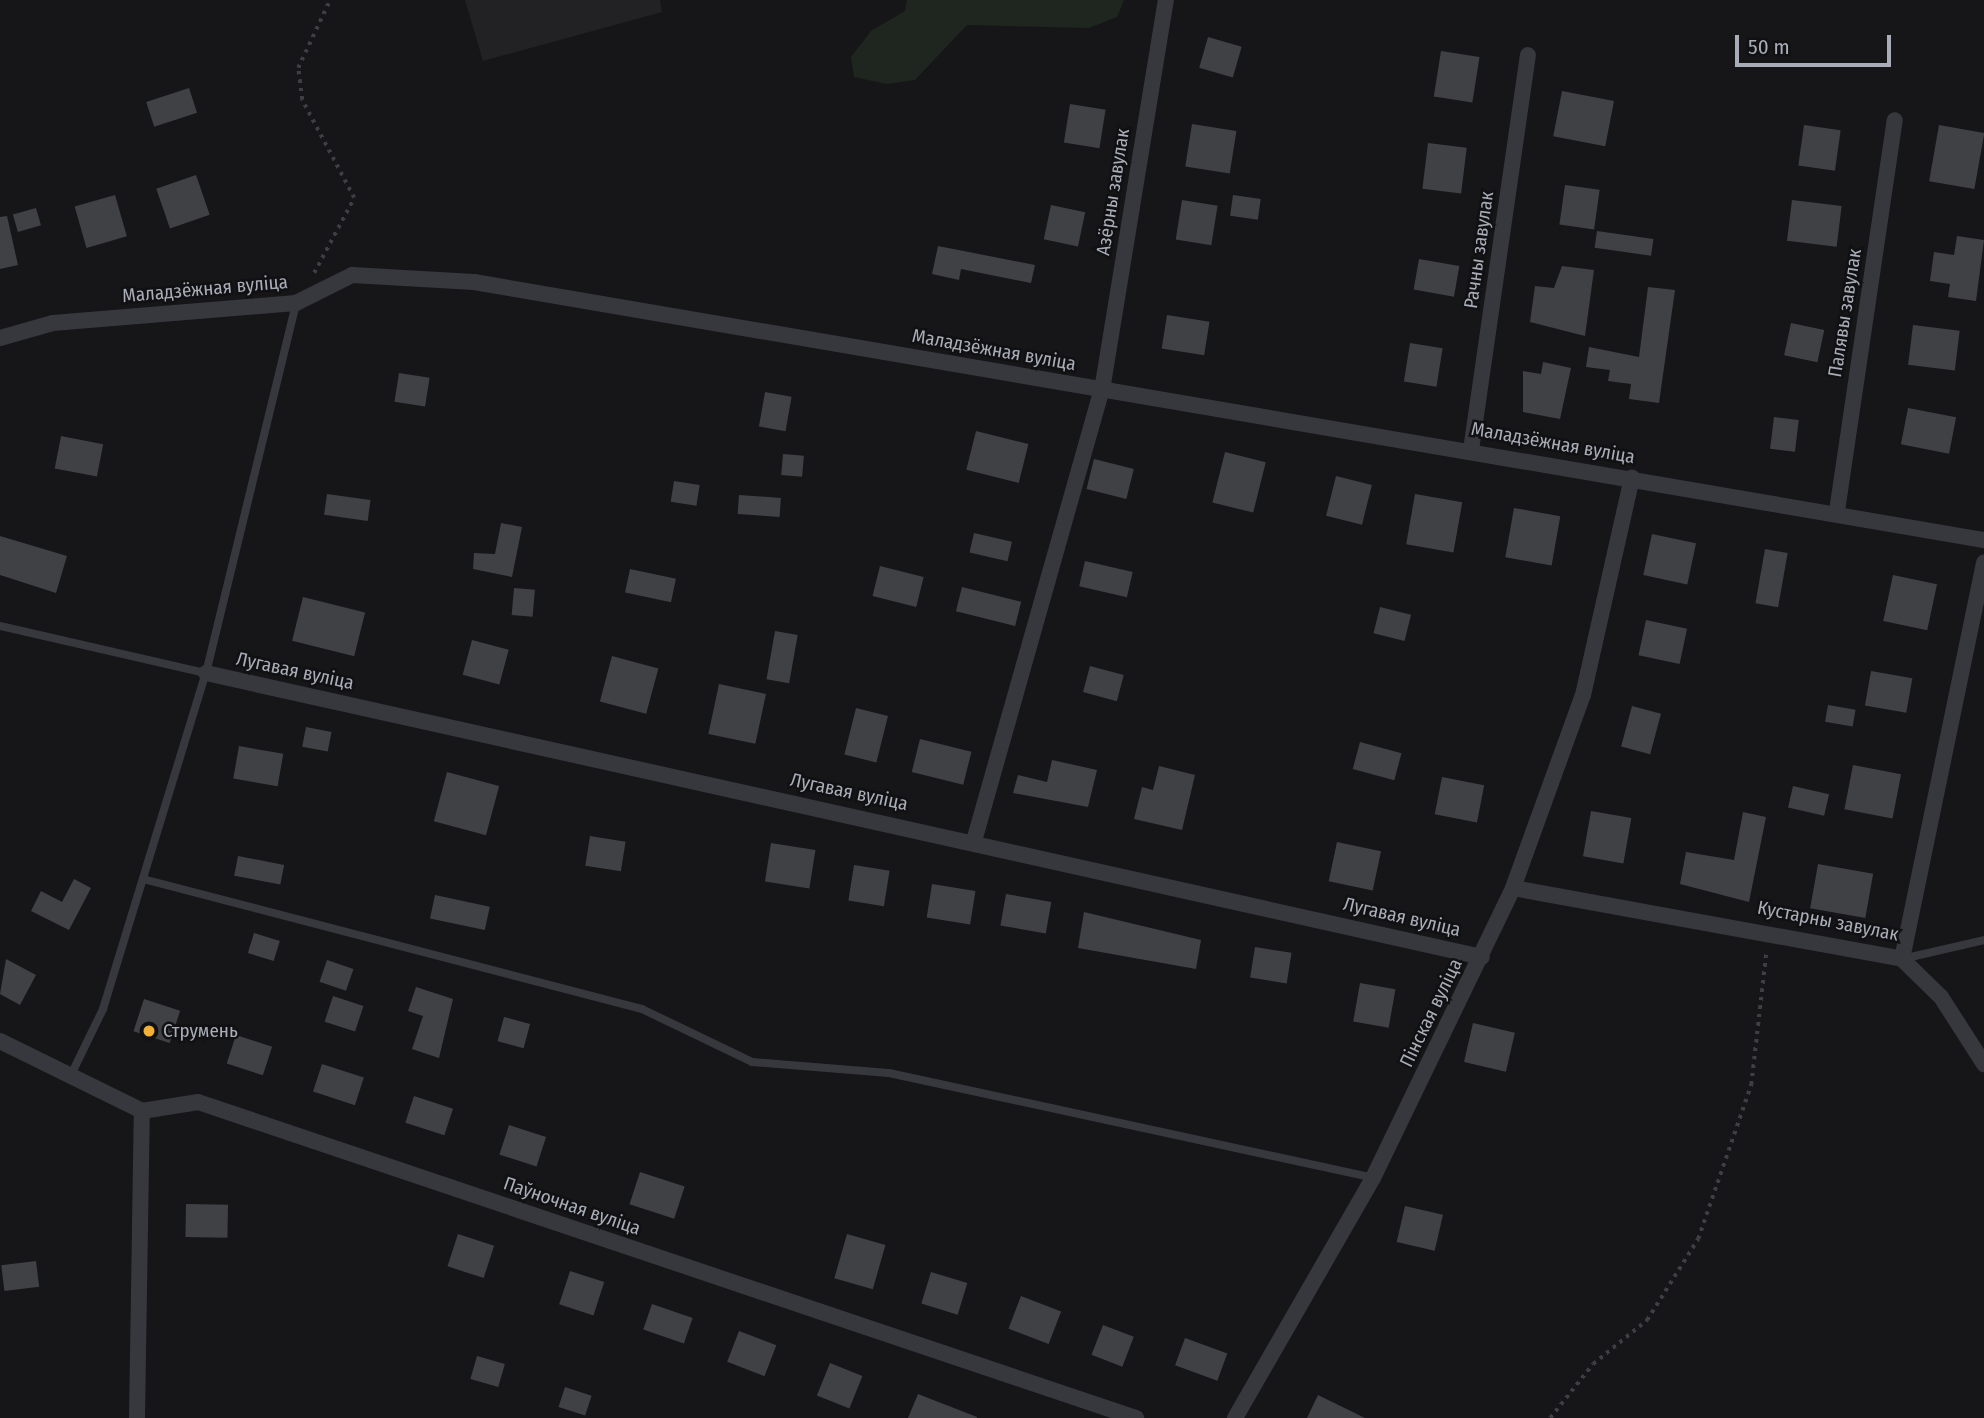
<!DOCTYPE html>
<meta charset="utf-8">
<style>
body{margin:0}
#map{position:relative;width:1984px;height:1418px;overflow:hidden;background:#161618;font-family:"Fira Sans Condensed",sans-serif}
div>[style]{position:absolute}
.built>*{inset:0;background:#222225}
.green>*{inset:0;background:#1e261f}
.building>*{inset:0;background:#404145;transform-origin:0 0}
.path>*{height:3.5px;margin-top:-1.75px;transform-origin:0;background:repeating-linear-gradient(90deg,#3d3f44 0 3.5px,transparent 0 8.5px)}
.service>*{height:8px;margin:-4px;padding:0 4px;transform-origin:4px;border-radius:4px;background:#37383d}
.minor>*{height:16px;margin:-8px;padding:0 8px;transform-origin:8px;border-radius:8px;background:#37383d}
.dots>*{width:19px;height:19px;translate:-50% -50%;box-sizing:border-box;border:4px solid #111113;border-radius:50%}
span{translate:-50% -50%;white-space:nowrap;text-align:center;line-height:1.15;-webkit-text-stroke:5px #111113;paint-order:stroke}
.street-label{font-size:19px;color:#a8adb8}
.poi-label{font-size:19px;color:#a8adb8}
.left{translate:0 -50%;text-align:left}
.scale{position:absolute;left:1735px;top:35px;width:156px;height:32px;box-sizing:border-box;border:4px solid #a8adb8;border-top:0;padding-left:9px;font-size:21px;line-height:24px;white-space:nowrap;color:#a8adb8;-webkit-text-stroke:5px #111113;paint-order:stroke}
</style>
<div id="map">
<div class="built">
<i style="clip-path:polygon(465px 0,660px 0,662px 12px,483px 61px)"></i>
</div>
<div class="green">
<i style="clip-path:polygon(907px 0,1124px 0,1117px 17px,1089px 28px,967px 25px,915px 80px,887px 84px,854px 77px,851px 57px,871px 31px,905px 11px)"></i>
</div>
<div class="building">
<i style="left:1208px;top:37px;width:35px;height:32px;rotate:16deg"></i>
<i style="left:1441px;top:51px;width:39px;height:46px;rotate:9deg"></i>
<i style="left:189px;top:88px;width:26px;height:45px;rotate:72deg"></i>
<i style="left:1562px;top:91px;width:53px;height:46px;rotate:11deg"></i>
<i style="left:1070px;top:104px;width:36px;height:39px;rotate:9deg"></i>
<i style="left:1192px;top:124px;width:45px;height:43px;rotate:9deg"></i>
<i style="left:1804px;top:125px;width:37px;height:41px;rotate:8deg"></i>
<i style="left:1939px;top:125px;width:46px;height:57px;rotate:10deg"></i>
<i style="left:1428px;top:143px;width:39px;height:46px;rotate:7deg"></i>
<i style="left:196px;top:175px;width:42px;height:42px;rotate:71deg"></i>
<i style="left:1565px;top:185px;width:35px;height:40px;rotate:8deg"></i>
<i style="left:115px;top:195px;width:43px;height:42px;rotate:74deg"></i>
<i style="left:1233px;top:195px;width:28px;height:21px;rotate:8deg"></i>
<i style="left:1182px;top:200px;width:36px;height:40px;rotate:9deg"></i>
<i style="left:1792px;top:200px;width:50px;height:41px;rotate:7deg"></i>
<i style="left:1051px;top:205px;width:35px;height:35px;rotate:12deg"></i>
<i style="left:36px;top:208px;width:18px;height:24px;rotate:74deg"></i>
<i style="clip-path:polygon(7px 216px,18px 265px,0 269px,0 217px)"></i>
<i style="left:1597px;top:231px;width:57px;height:17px;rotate:8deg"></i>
<i style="clip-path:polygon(1957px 236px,1984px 240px,1976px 301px,1948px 297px,1950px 284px,1930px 281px,1934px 252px,1954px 255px)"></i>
<i style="clip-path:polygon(938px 246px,1035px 265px,1031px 283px,961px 269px,959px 280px,932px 274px)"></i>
<i style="left:1419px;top:259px;width:41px;height:31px;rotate:10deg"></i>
<i style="clip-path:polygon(1562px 266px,1594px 270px,1585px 336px,1530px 322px,1535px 286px,1554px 288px)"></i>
<i style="clip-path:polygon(1648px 287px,1675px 290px,1659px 403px,1629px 399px,1631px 384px,1608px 381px,1610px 370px,1586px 367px,1589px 347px,1639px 357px)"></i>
<i style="left:1167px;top:315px;width:43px;height:34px;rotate:9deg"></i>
<i style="left:1791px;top:323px;width:34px;height:33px;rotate:12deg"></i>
<i style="left:1913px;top:325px;width:47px;height:40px;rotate:7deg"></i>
<i style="left:1410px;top:343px;width:33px;height:39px;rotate:9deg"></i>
<i style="clip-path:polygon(1543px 362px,1571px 368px,1560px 419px,1523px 412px,1523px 371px,1541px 374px)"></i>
<i style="left:399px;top:373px;width:31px;height:29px;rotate:9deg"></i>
<i style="left:765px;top:392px;width:27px;height:35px;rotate:10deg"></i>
<i style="left:1908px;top:408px;width:49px;height:37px;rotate:11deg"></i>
<i style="left:1774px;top:417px;width:25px;height:32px;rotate:7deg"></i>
<i style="left:976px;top:431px;width:54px;height:40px;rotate:14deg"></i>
<i style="left:61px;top:436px;width:43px;height:33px;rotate:11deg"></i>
<i style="left:1225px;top:452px;width:42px;height:52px;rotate:14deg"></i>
<i style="left:783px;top:454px;width:21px;height:21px;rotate:5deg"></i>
<i style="left:1094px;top:459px;width:41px;height:31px;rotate:14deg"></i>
<i style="left:1336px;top:476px;width:37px;height:41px;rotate:14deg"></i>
<i style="left:674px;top:481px;width:26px;height:21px;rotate:9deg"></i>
<i style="left:327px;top:494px;width:44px;height:21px;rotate:8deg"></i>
<i style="left:1415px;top:494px;width:48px;height:51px;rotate:10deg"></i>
<i style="left:739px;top:495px;width:42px;height:19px;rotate:4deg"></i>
<i style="left:1514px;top:508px;width:47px;height:50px;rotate:10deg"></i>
<i style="clip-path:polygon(501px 523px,522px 527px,512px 577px,473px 569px,474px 553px,495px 554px)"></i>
<i style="left:974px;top:533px;width:39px;height:20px;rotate:13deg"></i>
<i style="left:1652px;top:534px;width:45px;height:42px;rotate:12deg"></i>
<i style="clip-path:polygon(0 536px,67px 556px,56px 593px,0 575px)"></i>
<i style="left:1765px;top:549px;width:23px;height:55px;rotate:10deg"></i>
<i style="left:1085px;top:561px;width:49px;height:26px;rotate:13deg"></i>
<i style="left:880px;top:566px;width:45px;height:31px;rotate:14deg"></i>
<i style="left:630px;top:569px;width:47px;height:24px;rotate:12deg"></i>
<i style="left:1893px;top:575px;width:45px;height:47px;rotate:12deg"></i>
<i style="left:962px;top:587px;width:61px;height:25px;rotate:14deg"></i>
<i style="left:514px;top:588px;width:21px;height:27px;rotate:5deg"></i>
<i style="left:303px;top:597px;width:64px;height:45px;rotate:14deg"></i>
<i style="left:1380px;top:607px;width:32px;height:27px;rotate:14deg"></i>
<i style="left:1646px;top:620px;width:42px;height:36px;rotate:12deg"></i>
<i style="left:775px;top:631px;width:23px;height:49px;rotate:10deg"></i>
<i style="left:472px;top:640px;width:38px;height:36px;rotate:15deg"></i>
<i style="left:612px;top:656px;width:48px;height:47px;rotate:15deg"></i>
<i style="left:1090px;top:666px;width:35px;height:27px;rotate:15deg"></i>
<i style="left:1871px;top:671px;width:42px;height:35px;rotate:10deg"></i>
<i style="left:719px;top:684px;width:48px;height:51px;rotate:12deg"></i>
<i style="left:1828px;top:705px;width:28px;height:17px;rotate:10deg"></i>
<i style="left:1632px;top:706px;width:30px;height:42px;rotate:15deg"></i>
<i style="left:856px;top:708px;width:33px;height:48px;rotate:14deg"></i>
<i style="left:306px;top:727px;width:26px;height:20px;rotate:11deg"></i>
<i style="left:920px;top:739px;width:53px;height:34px;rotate:14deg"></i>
<i style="left:1360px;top:742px;width:43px;height:28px;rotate:15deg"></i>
<i style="left:239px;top:746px;width:45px;height:33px;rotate:10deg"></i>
<i style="clip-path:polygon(1052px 760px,1097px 770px,1088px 807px,1013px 793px,1018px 775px,1047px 782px)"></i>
<i style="left:1853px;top:765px;width:49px;height:45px;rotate:11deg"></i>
<i style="clip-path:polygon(1159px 766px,1195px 775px,1182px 830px,1134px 819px,1142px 787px,1153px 790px)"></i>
<i style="left:447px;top:772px;width:54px;height:51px;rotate:15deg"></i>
<i style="left:1442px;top:777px;width:43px;height:38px;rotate:11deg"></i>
<i style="left:1793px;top:786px;width:37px;height:22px;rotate:13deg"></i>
<i style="left:1591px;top:811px;width:41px;height:46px;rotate:10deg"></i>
<i style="clip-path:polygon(1743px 812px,1766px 817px,1749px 902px,1680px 884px,1686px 852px,1734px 860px)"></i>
<i style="left:590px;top:836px;width:36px;height:30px;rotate:9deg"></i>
<i style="left:1337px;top:842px;width:45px;height:40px;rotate:12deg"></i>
<i style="left:771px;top:843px;width:45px;height:39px;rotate:9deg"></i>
<i style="left:238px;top:856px;width:47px;height:20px;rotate:11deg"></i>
<i style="left:1818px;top:864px;width:56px;height:45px;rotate:10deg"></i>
<i style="left:854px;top:865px;width:36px;height:36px;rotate:9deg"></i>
<i style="clip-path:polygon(74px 879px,91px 888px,69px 930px,31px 911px,41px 891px,62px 902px)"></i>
<i style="left:932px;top:884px;width:44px;height:34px;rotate:9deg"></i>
<i style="left:1006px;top:894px;width:46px;height:32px;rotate:10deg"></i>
<i style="left:435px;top:895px;width:56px;height:24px;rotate:12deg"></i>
<i style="clip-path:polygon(1084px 912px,1201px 940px,1196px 969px,1078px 948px)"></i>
<i style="left:254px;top:933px;width:27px;height:21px;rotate:17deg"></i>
<i style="left:1255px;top:947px;width:37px;height:31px;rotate:9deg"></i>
<i style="clip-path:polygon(6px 959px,36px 975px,20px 1005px,0 994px)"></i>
<i style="left:327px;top:960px;width:28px;height:23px;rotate:19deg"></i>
<i style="left:1360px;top:983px;width:36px;height:39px;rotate:10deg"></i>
<i style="clip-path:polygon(416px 987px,453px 999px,439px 1058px,412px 1049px,423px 1016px,408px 1011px)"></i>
<i style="left:333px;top:996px;width:32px;height:27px;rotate:18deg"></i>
<i style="left:144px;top:999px;width:38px;height:34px;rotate:18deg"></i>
<i style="left:504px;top:1017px;width:27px;height:25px;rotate:15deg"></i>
<i style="left:1473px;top:1023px;width:43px;height:40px;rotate:13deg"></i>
<i style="left:236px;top:1035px;width:38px;height:30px;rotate:18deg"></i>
<i style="left:322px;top:1064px;width:44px;height:29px;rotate:18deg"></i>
<i style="left:414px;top:1096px;width:41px;height:28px;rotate:18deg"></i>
<i style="left:509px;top:1125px;width:39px;height:31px;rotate:18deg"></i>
<i style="left:640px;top:1172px;width:47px;height:34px;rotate:18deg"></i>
<i style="left:186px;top:1204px;width:42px;height:33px;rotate:1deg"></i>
<i style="left:1405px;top:1206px;width:39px;height:37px;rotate:13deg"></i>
<i style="left:458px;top:1234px;width:38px;height:34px;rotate:18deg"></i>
<i style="left:847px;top:1234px;width:40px;height:46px;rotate:16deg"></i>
<i style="left:36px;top:1261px;width:26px;height:35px;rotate:83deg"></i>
<i style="left:570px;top:1271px;width:36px;height:35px;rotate:18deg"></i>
<i style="left:931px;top:1272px;width:38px;height:33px;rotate:17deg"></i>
<i style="left:1021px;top:1296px;width:43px;height:35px;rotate:21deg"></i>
<i style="left:652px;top:1304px;width:43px;height:27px;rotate:19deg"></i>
<i style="left:1103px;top:1325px;width:33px;height:32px;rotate:21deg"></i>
<i style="left:739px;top:1331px;width:40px;height:33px;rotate:21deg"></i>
<i style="left:1185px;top:1338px;width:45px;height:29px;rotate:20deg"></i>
<i style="left:477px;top:1356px;width:29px;height:24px;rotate:16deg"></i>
<i style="left:830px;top:1363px;width:35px;height:35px;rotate:22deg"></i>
<i style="left:565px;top:1387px;width:28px;height:21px;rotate:18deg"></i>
<i style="clip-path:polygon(918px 1394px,977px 1417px,977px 1418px,908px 1418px)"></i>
<i style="clip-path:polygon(1318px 1395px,1365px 1418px,1307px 1418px)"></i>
</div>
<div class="path">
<i style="left:314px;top:273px;width:85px;rotate:-61.9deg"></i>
<i style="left:354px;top:198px;width:111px;rotate:-118deg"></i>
<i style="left:302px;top:100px;width:32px;rotate:-97deg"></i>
<i style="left:298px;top:68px;width:75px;rotate:-64.8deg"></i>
<i style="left:1550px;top:1418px;width:69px;rotate:-51.5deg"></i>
<i style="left:1593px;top:1364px;width:70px;rotate:-39.2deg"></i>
<i style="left:1647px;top:1320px;width:96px;rotate:-57.8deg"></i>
<i style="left:1698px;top:1239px;width:163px;rotate:-71deg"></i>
<i style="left:1751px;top:1085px;width:133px;rotate:-83.5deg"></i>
</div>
<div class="service">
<i style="left:0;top:626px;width:211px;rotate:12.9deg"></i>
<i style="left:143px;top:879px;width:516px;rotate:14.6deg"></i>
<i style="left:642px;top:1009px;width:122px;rotate:25.7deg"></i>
<i style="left:752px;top:1062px;width:137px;rotate:4.6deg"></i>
<i style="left:889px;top:1073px;width:495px;rotate:12.2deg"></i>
<i style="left:1902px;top:959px;width:84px;rotate:-13deg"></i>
<i style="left:70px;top:1077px;width:76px;rotate:-64.1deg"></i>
<i style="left:103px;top:1009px;width:351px;rotate:-73deg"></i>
<i style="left:206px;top:673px;width:381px;rotate:-76.3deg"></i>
</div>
<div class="minor">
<i style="left:0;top:338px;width:55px;rotate:-15.8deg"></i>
<i style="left:53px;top:323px;width:244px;rotate:-4.7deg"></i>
<i style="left:296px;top:303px;width:63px;rotate:-26.6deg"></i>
<i style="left:352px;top:275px;width:122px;rotate:3.3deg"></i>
<i style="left:474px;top:282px;width:1532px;rotate:9.7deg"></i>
<i style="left:1471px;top:450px;width:399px;rotate:-81.8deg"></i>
<i style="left:1837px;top:511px;width:395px;rotate:-81.6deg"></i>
<i style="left:206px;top:673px;width:1307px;rotate:12.55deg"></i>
<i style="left:974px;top:841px;width:469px;rotate:-74.2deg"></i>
<i style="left:1102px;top:390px;width:395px;rotate:-80.7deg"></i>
<i style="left:1513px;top:888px;width:395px;rotate:10.3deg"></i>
<i style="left:1902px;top:959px;width:405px;rotate:-78.3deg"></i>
<i style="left:1902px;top:959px;width:54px;rotate:44.3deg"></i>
<i style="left:1941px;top:997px;width:80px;rotate:57.3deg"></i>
<i style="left:0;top:1041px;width:158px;rotate:26.2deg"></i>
<i style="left:142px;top:1111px;width:57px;rotate:-9.1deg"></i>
<i style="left:198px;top:1102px;width:990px;rotate:18.62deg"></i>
<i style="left:137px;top:1418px;width:307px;rotate:-89.1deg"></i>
<i style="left:1235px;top:1418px;width:277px;rotate:-60.1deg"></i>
<i style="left:1373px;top:1178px;width:322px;rotate:-64.2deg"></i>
<i style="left:1513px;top:888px;width:205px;rotate:-70.1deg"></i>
<i style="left:1583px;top:695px;width:223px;rotate:-77.3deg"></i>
</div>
<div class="dots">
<i style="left:149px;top:1031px;background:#f2b134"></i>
</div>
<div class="street-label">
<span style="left:1113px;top:192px;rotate:-81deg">Азёрны завулак</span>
<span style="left:1479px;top:250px;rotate:-82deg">Рачны завулак</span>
<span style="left:205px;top:289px;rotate:-5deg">Маладзёжная вуліца</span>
<span style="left:1845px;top:313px;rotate:-81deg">Палявы завулак</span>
<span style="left:994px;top:350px;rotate:10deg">Маладзёжная вуліца</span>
<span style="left:1553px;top:443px;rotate:10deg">Маладзёжная вуліца</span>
<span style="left:295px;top:671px;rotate:12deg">Лугавая вуліца</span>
<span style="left:849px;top:792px;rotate:12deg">Лугавая вуліца</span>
<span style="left:1402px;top:917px;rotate:13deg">Лугавая вуліца</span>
<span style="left:1828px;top:921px;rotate:11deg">Кустарны завулак</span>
<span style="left:1431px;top:1013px;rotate:-64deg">Пінская вуліца</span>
<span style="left:572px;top:1206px;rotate:19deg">Паўночная вуліца</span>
</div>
<div class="poi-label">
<span class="left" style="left:163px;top:1031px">Струмень</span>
</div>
<div class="scale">50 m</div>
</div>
